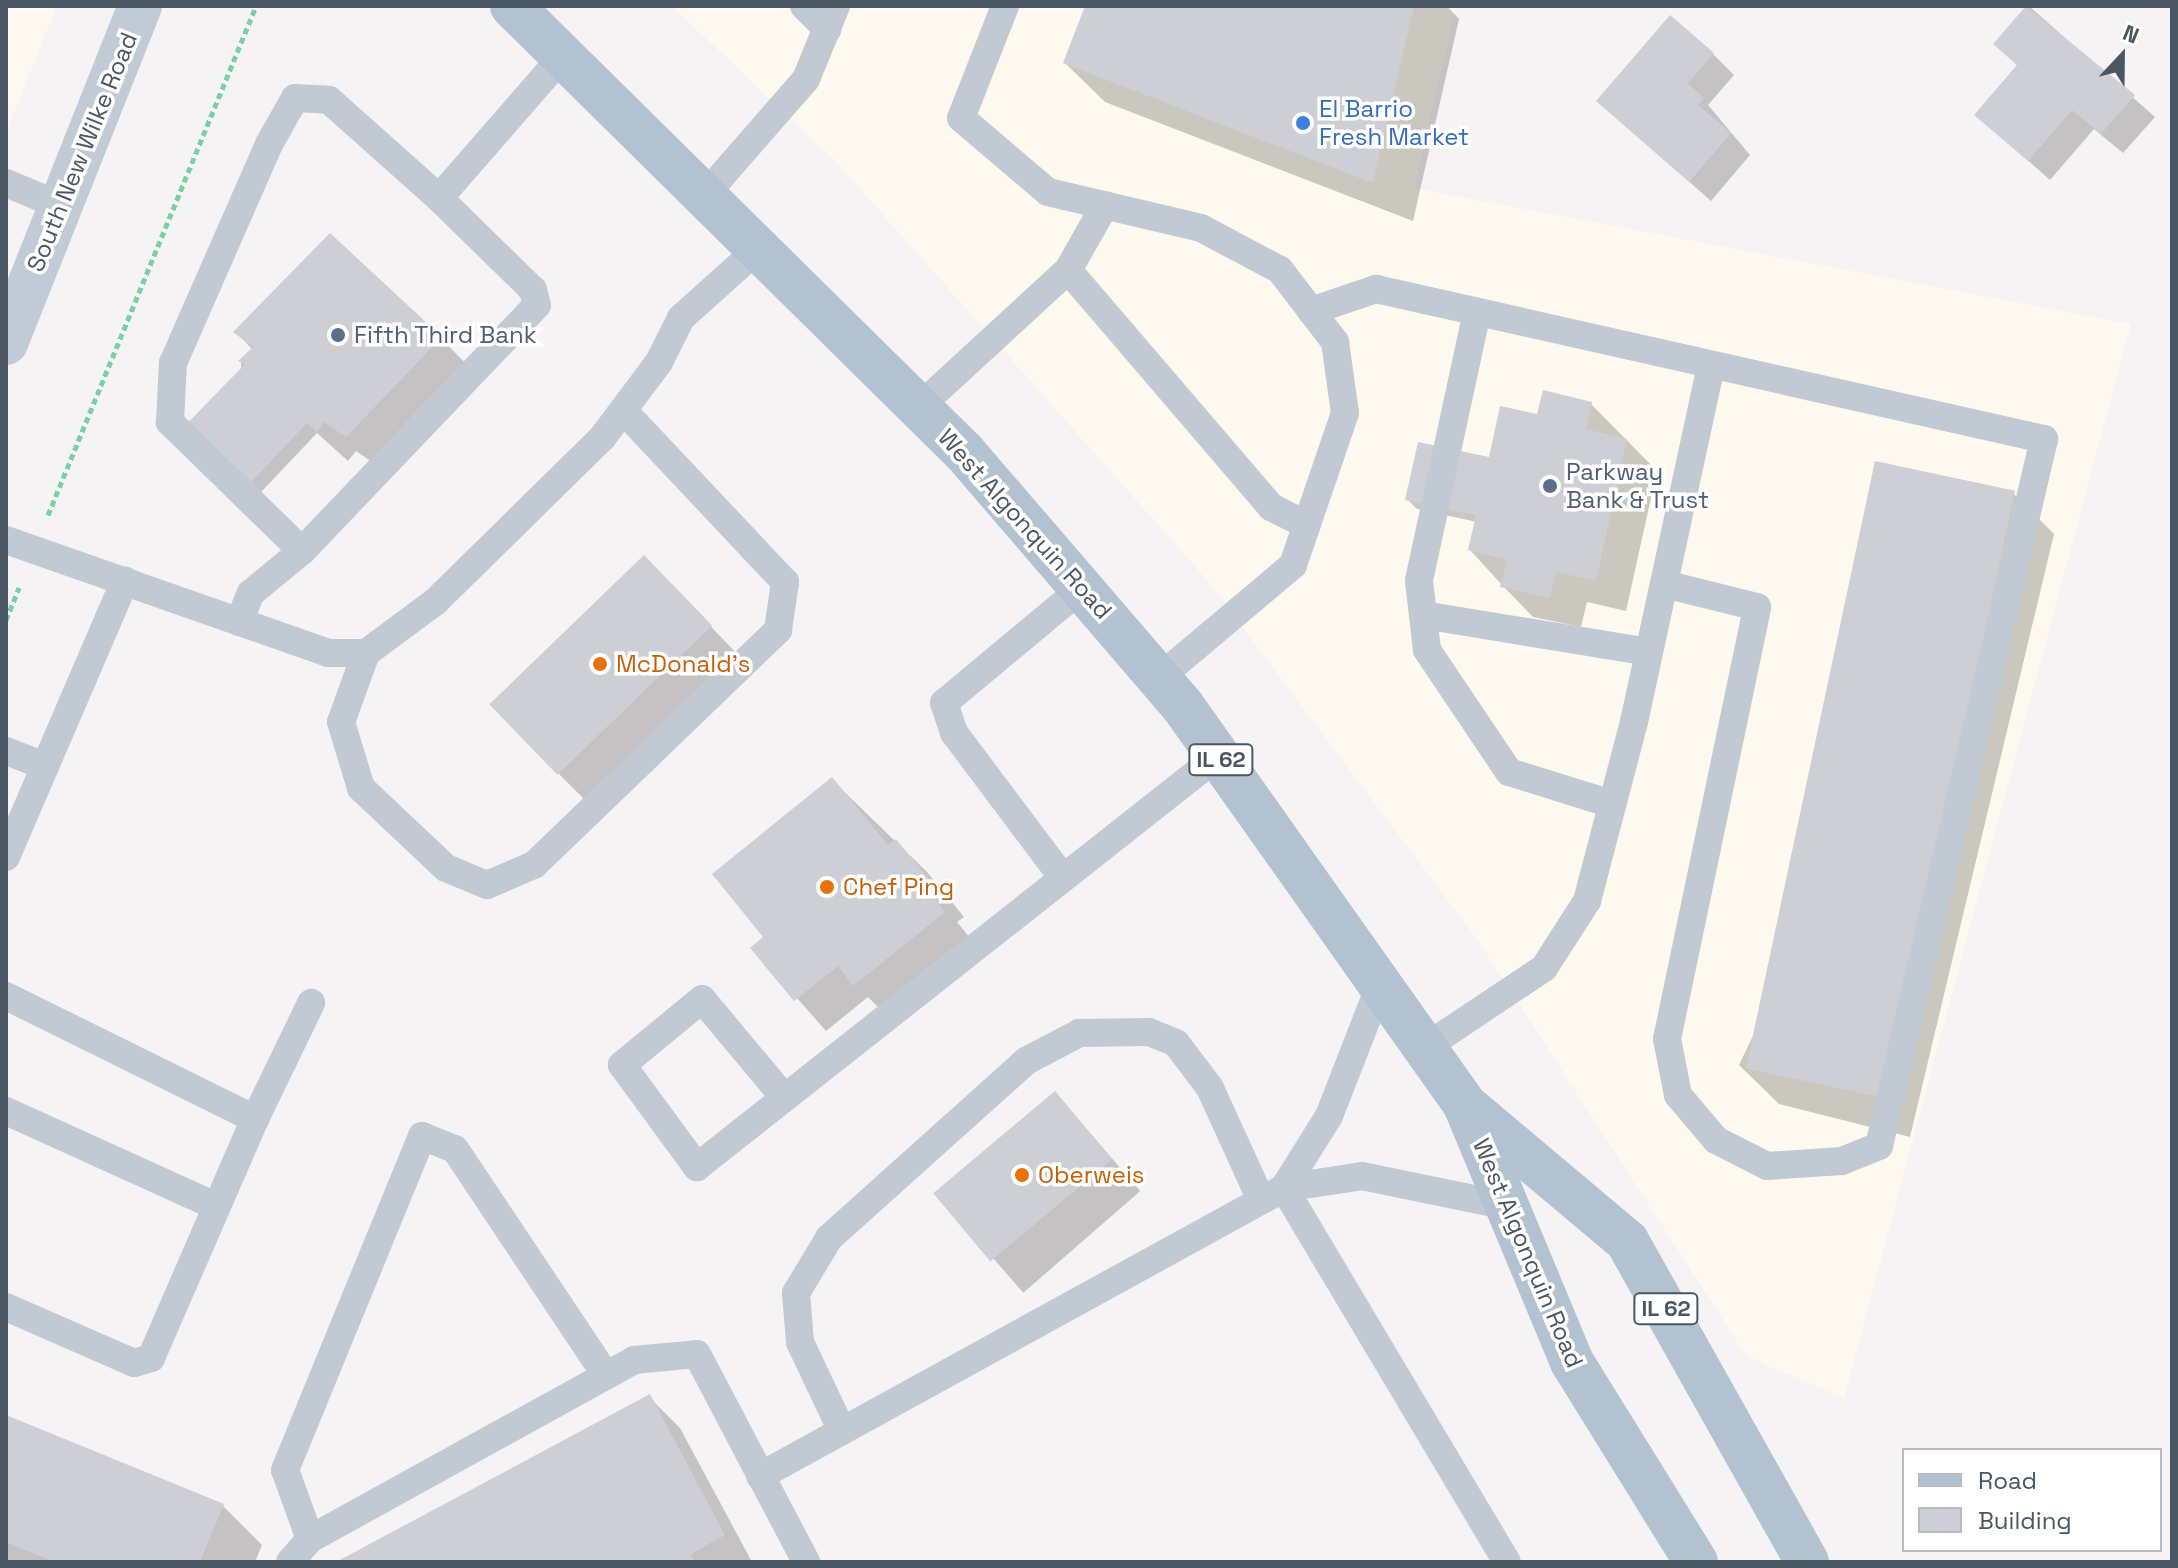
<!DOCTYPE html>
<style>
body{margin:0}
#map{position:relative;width:2178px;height:1568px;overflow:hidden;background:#f5f3f3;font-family:"Space Grotesk",sans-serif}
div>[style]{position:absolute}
.commercial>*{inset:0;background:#fdf9ef}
.shadow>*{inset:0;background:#0003;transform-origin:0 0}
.building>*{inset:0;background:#cdcfd5;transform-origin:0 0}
.path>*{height:5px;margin-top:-2.5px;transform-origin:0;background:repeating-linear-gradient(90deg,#7ad0a6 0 6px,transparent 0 10px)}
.lane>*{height:28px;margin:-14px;padding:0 14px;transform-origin:14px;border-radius:14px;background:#c1cad2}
.secondary>*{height:44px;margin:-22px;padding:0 22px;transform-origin:22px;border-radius:22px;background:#c1cbd6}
.primary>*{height:44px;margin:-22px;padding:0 22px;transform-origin:22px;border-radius:22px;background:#b3c2d1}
.dots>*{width:22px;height:22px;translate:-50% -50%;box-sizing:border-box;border:4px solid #fff;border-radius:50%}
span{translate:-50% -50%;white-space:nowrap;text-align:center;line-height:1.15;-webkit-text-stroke:7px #fff;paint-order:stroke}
.shield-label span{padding:2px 6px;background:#fff;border:2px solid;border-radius:6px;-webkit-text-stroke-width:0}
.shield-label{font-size:22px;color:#4a5661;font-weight:700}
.shop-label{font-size:24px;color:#366cbe}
.left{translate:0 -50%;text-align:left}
.street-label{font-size:24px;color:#4a5661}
.service-label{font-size:24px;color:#4e5e75}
.food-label{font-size:24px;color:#c56008}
.frame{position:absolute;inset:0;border:8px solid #4a5661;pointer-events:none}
.legend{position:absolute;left:1902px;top:1448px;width:260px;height:104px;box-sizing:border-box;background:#fff;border:2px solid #b7bbc0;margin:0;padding:10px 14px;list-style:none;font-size:24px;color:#4a5661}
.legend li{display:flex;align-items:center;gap:16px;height:40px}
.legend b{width:40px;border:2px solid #b7bbc0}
.north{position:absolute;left:2082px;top:16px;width:80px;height:80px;-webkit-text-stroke:6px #fff;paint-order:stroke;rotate:22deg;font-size:22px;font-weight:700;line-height:32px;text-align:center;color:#4a5661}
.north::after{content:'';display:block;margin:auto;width:28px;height:36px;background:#4a5661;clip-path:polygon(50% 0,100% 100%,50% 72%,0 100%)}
</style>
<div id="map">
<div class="commercial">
<i style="clip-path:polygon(6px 6px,57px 6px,6px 133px)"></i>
<i style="clip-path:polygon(672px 6px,1456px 6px,1414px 188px,2131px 324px,1844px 1398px,1747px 1357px,1479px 942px,1207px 580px,837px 163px)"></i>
</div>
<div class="shadow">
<i style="clip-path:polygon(1087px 6px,1447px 6px,1459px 19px,1413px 221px,1105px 102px,1065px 63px)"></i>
<i style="clip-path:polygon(2029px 6px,2155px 117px,2123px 153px,2094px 129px,2050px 180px,1977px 115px,2018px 66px,1996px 44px)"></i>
<i style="clip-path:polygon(1713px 54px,1734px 75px,1708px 105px,1750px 155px,1711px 201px,1598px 101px)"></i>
<i style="clip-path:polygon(236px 332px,441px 338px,471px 369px,378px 466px,356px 451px,348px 461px,317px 433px,247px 507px,241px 361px,253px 350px)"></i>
<i style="clip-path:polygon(1591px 404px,1657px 471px,1626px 611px,1587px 602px,1581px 627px,1533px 617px,1503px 586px,1470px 550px,1477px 522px,1417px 509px,1407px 499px,1491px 459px,1539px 416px)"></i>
<i style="clip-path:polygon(2014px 494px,2054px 534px,1910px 1137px,1779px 1104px,1739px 1065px)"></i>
<i style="clip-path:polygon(674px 588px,741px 658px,589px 804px,558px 773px)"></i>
<i style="clip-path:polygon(832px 780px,927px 872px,964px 917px,957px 922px,974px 943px,886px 1015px,868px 997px,826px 1031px,753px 948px,766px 937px)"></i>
<i style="left:1055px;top:1093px;width:130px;height:155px;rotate:49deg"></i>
<i style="clip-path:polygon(649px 1397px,680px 1428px,752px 1562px,341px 1562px)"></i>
<i style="clip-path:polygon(6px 1417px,223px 1506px,262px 1545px,255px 1562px,6px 1562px)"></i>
</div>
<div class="building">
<i style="clip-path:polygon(1085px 6px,1414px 6px,1373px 183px,1063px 63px)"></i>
<i style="clip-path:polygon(2026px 6px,2135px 95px,2101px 134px,2072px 110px,2028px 161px,1974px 115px,2017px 65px,1993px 44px)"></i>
<i style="clip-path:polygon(1670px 15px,1714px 53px,1688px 83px,1704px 98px,1698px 105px,1731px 133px,1689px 182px,1596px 101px)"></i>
<i style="clip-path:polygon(330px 233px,442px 337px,346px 437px,324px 422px,317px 432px,307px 423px,236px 498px,173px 438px,245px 364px,238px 361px,253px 347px,233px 332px)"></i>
<i style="clip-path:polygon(1543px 390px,1592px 402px,1586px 429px,1627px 439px,1596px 581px,1556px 572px,1550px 598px,1500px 587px,1507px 560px,1468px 550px,1476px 515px,1405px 500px,1418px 442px,1489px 457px,1500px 406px,1537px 414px)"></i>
<i style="left:1875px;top:461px;width:143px;height:621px;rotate:12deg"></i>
<i style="left:644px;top:555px;width:98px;height:215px;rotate:46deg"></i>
<i style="clip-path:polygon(832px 777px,888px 845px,896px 839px,934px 885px,928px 890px,945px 912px,853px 986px,838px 966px,794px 1001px,750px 948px,763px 937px,712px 874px)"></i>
<i style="left:1055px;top:1091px;width:89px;height:159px;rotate:50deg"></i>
<i style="clip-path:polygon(650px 1394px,725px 1535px,691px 1554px,695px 1562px,336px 1562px)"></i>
<i style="clip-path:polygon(6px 1415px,224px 1504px,200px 1562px,54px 1562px,6px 1542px)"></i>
</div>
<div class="path">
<i style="left:48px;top:515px;width:550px;rotate:-67.77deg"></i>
<i style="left:6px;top:620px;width:35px;rotate:-68deg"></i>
</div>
<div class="lane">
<i style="left:804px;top:6px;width:33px;rotate:45deg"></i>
<i style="left:1005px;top:6px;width:120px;rotate:111.4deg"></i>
<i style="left:961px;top:118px;width:114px;rotate:40.4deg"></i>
<i style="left:1048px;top:192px;width:157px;rotate:13.2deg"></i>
<i style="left:1201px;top:228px;width:89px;rotate:28deg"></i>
<i style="left:1280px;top:270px;width:91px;rotate:52.6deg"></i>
<i style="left:1335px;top:342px;width:72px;rotate:82deg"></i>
<i style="left:1345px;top:413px;width:161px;rotate:108.9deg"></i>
<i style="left:1293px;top:565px;width:175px;rotate:139.9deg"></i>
<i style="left:6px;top:183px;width:60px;rotate:22.7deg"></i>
<i style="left:704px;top:196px;width:155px;rotate:-48.9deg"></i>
<i style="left:806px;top:79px;width:79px;rotate:-67.7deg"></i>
<i style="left:1105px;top:205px;width:75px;rotate:119.6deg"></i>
<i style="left:1068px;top:270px;width:312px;rotate:49.4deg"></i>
<i style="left:1271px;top:507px;width:40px;rotate:26.6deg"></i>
<i style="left:1311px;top:311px;width:69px;rotate:-18.7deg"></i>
<i style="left:1376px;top:289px;width:685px;rotate:12.66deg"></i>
<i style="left:2044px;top:439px;width:726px;rotate:103.14deg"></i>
<i style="left:1879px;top:1146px;width:40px;rotate:158deg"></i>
<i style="left:1842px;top:1161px;width:75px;rotate:176.2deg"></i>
<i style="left:1767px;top:1166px;width:57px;rotate:-153deg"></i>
<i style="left:1716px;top:1140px;width:59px;rotate:-130.2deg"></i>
<i style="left:1678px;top:1095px;width:57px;rotate:-101.1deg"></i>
<i style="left:1667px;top:1039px;width:441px;rotate:-78.2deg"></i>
<i style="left:1757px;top:607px;width:96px;rotate:-166.1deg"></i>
<i style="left:1477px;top:312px;width:275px;rotate:102.2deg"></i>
<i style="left:1419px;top:581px;width:69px;rotate:83.4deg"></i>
<i style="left:1427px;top:650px;width:147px;rotate:56.1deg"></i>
<i style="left:1509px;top:772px;width:108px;rotate:17.3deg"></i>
<i style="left:919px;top:407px;width:202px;rotate:-42.6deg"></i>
<i style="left:6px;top:540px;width:341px;rotate:19.3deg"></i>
<i style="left:328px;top:653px;width:38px"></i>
<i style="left:366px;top:653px;width:86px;rotate:-36.5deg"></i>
<i style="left:435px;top:602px;width:234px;rotate:-44.5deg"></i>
<i style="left:602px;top:438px;width:95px;rotate:-53.1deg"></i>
<i style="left:659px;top:362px;width:49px;rotate:-63.4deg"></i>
<i style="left:681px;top:318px;width:103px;rotate:-41.9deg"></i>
<i style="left:302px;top:551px;width:185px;rotate:-135.7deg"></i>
<i style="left:170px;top:422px;width:59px;rotate:-87.1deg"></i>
<i style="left:173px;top:363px;width:239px;rotate:-66.3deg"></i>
<i style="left:269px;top:144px;width:53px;rotate:-60.5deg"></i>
<i style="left:295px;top:98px;width:34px;rotate:3deg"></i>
<i style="left:329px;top:100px;width:147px;rotate:41.7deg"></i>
<i style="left:439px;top:198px;width:189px;rotate:-48.9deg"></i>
<i style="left:1423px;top:615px;width:229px;rotate:9.3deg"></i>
<i style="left:239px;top:622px;width:31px;rotate:-68deg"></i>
<i style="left:251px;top:593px;width:66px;rotate:-39.5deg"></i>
<i style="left:302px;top:551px;width:340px;rotate:-46.3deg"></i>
<i style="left:537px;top:305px;width:16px;rotate:-105deg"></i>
<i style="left:533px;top:290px;width:132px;rotate:-135.6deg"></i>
<i style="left:366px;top:653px;width:73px;rotate:109.9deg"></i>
<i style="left:341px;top:722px;width:69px;rotate:73.1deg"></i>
<i style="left:361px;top:788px;width:117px;rotate:43.3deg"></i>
<i style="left:446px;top:868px;width:44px;rotate:22.5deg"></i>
<i style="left:487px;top:885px;width:51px;rotate:-23.1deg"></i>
<i style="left:534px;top:865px;width:339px;rotate:-43.9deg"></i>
<i style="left:778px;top:630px;width:49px;rotate:-81.7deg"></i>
<i style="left:785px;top:582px;width:236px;rotate:-133.3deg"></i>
<i style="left:6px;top:751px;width:42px;rotate:21deg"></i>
<i style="left:6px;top:857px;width:301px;rotate:-66.7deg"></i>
<i style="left:1063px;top:878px;width:181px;rotate:-126.9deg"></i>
<i style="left:954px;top:733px;width:32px;rotate:-108deg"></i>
<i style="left:944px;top:703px;width:180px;rotate:-39.8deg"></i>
<i style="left:6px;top:996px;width:278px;rotate:26.3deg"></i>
<i style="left:255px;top:1119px;width:129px;rotate:-64.2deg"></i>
<i style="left:1424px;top:1048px;width:144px;rotate:-33.7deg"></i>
<i style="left:1544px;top:968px;width:80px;rotate:-57.3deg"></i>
<i style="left:1587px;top:901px;width:185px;rotate:-75.3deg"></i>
<i style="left:1634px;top:722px;width:365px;rotate:-77.8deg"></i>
<i style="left:783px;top:1096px;width:126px;rotate:-129.9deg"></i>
<i style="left:702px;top:999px;width:104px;rotate:140.5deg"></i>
<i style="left:622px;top:1065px;width:127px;rotate:53.7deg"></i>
<i style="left:697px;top:1167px;width:664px;rotate:-38.27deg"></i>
<i style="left:6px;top:1111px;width:230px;rotate:24.4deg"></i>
<i style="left:1284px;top:1188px;width:435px;rotate:59.2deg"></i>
<i style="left:1284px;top:1188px;width:85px;rotate:-58deg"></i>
<i style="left:1329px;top:1116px;width:141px;rotate:-68.7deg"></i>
<i style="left:6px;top:1307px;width:140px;rotate:23.6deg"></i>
<i style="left:134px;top:1363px;width:18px;rotate:-16deg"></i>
<i style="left:151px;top:1358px;width:261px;rotate:-66.5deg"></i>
<i style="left:842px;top:1431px;width:98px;rotate:-115.3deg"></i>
<i style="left:800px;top:1342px;width:49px;rotate:-94.7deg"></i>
<i style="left:796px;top:1293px;width:64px;rotate:-59deg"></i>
<i style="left:829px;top:1238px;width:265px;rotate:-41.9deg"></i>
<i style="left:1026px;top:1061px;width:60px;rotate:-27.8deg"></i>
<i style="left:1079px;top:1033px;width:70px;rotate:-0.8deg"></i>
<i style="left:1149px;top:1032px;width:29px;rotate:22deg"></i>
<i style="left:1176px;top:1043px;width:56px;rotate:52.9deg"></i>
<i style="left:1210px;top:1088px;width:123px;rotate:65.5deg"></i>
<i style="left:760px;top:1476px;width:598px;rotate:-28.79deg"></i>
<i style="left:1284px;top:1188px;width:79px;rotate:-8.7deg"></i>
<i style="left:1362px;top:1176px;width:149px;rotate:11.6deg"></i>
<i style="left:310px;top:1539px;width:73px;rotate:-109.9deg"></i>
<i style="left:285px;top:1470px;width:361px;rotate:-67.7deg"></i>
<i style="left:422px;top:1136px;width:35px;rotate:22deg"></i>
<i style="left:455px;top:1149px;width:272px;rotate:56.3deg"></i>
<i style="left:290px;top:1562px;width:30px;rotate:-49deg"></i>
<i style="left:310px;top:1539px;width:370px;rotate:-28.9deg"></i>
<i style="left:634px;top:1360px;width:63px;rotate:-5.4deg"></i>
<i style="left:697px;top:1354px;width:235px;rotate:62.3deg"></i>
</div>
<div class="secondary">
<i style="left:6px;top:343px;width:363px;rotate:-68.3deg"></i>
</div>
<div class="primary">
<i style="left:512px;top:6px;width:636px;rotate:44.62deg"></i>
<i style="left:965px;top:453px;width:333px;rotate:49.3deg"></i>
<i style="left:1182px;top:705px;width:490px;rotate:54.7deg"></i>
<i style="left:1465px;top:1105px;width:278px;rotate:67.4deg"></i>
<i style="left:1572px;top:1362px;width:235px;rotate:58.2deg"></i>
<i style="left:1470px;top:1109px;width:205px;rotate:40.1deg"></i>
<i style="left:1627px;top:1241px;width:368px;rotate:60.7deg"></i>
</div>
<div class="dots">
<i style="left:1303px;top:123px;background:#3f7fe0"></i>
<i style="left:338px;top:335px;background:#5c6f8a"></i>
<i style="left:1550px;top:486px;background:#5c6f8a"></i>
<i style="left:600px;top:664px;background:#e8710a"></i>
<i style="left:827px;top:887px;background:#e8710a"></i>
<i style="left:1022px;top:1175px;background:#e8710a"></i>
</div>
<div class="shield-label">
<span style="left:1221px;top:760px">IL 62</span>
<span style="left:1666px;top:1309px">IL 62</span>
</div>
<div class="shop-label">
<span class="left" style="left:1319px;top:123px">El Barrio<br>Fresh Market</span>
</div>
<div class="street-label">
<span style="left:82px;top:152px;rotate:-68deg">South New Wilke Road</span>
<span style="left:1025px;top:524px;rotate:48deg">West Algonquin Road</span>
<span style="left:1528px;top:1253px;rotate:67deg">West Algonquin Road</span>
</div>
<div class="service-label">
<span class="left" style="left:354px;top:335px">Fifth Third Bank</span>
<span class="left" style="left:1566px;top:486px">Parkway<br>Bank &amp; Trust</span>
</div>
<div class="food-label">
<span class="left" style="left:616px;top:664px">McDonald's</span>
<span class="left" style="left:843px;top:887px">Chef Ping</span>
<span class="left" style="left:1038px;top:1175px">Oberweis</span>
</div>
<div class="frame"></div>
<ul class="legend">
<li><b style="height:10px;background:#b3c2d1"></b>Road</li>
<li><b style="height:22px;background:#cdcfd5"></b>Building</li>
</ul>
<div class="north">N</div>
</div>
